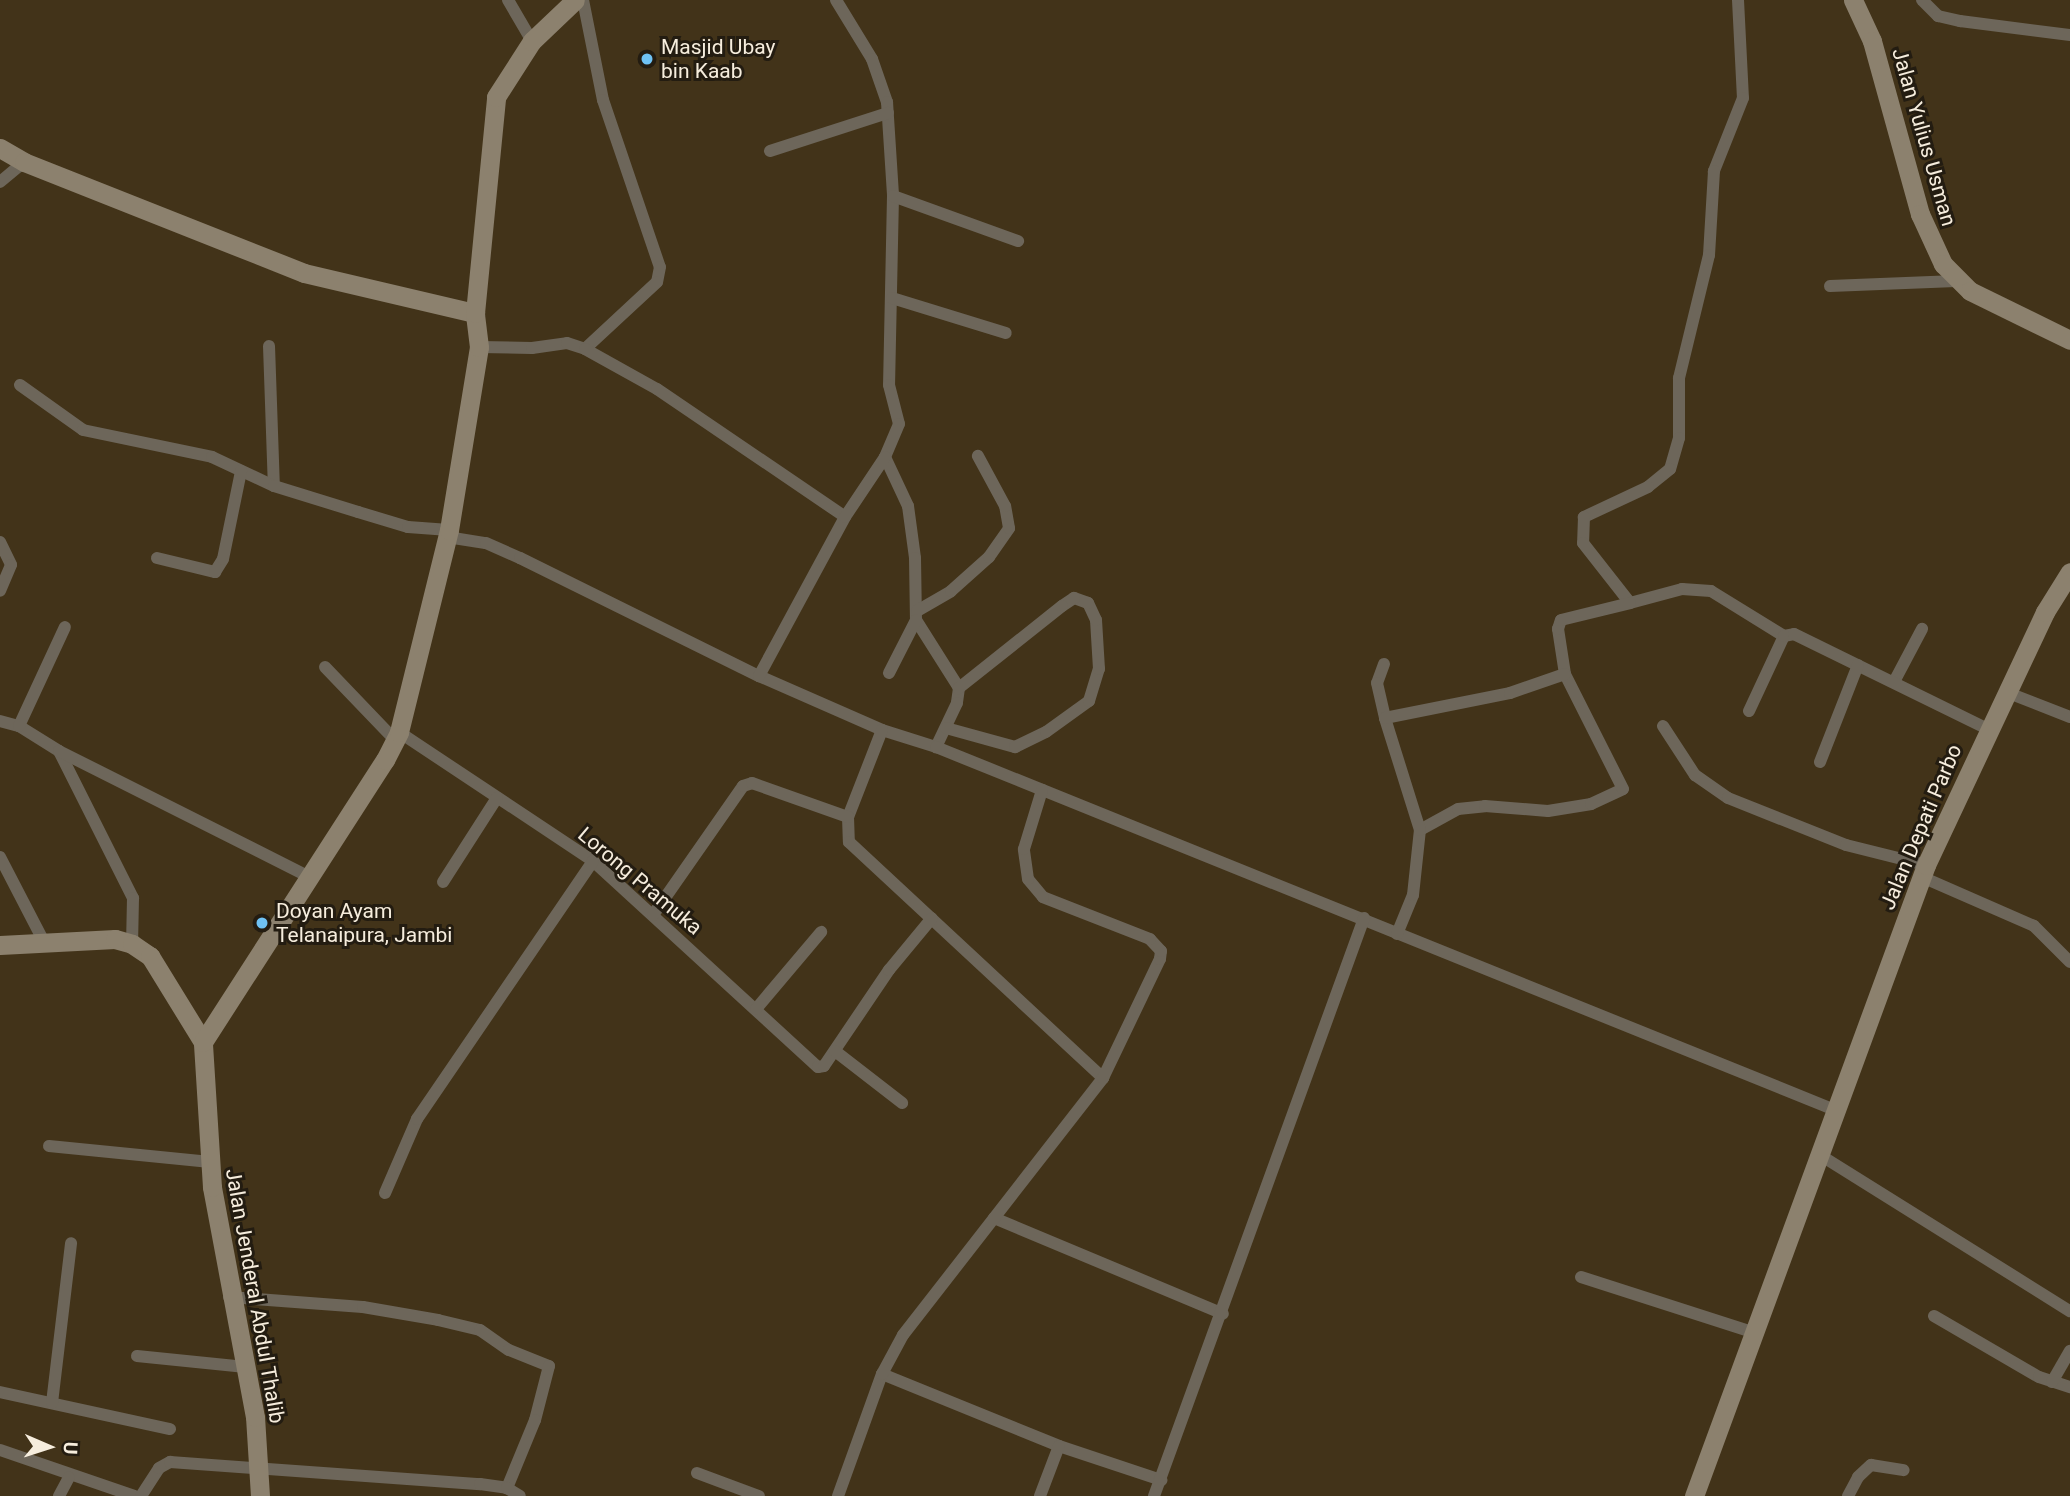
<!DOCTYPE html>
<style>
body{margin:0}
#map{position:relative;width:2070px;height:1496px;overflow:hidden;background:#423319;font-family:Roboto,sans-serif}
div>[style]{position:absolute}
.street>*{height:12px;margin:-6px;padding:0 6px;transform-origin:6px;border-radius:6px;background:#6d665a}
.secondary>*{height:19px;margin:-9.5px;padding:0 9.5px;transform-origin:9.5px;border-radius:9.5px;background:#8c816e}
.dots>*{width:19px;height:19px;translate:-50% -50%;box-sizing:border-box;border:4px solid #231c11;border-radius:50%}
span{translate:-50% -50%;white-space:nowrap;text-align:center;line-height:1.15;-webkit-text-stroke:6px #231c11;paint-order:stroke}
.poi-label{font-size:21px;color:#f6eddd}
.left{translate:0 -50%;text-align:left}
.street-label{font-size:21px;color:#f6eddd}
.north{position:absolute;left:14px;top:1412px;width:70px;height:70px;-webkit-text-stroke:5px #231c11;paint-order:stroke;rotate:93deg;font-size:19px;font-weight:700;line-height:28px;text-align:center;color:#f6eddd}
.north::after{content:'';display:block;margin:auto;width:24px;height:32px;background:#f6eddd;clip-path:polygon(50% 0,100% 100%,50% 72%,0 100%)}
</style>
<div id="map">
<div class="street">
<i style="left:508px;top:0;width:48px;rotate:59.7deg"></i>
<i style="left:583px;top:0;width:102px;rotate:78.7deg"></i>
<i style="left:603px;top:100px;width:176px;rotate:71.2deg"></i>
<i style="left:660px;top:267px;width:15px;rotate:101deg"></i>
<i style="left:657px;top:282px;width:98px;rotate:137.1deg"></i>
<i style="left:836px;top:0;width:69px;rotate:58.6deg"></i>
<i style="left:872px;top:59px;width:46px;rotate:70.8deg"></i>
<i style="left:887px;top:102px;width:94px;rotate:86.3deg"></i>
<i style="left:893px;top:196px;width:189px;rotate:91.2deg"></i>
<i style="left:889px;top:385px;width:40px;rotate:75.6deg"></i>
<i style="left:899px;top:424px;width:36px;rotate:113deg"></i>
<i style="left:885px;top:457px;width:54px;rotate:64.9deg"></i>
<i style="left:908px;top:506px;width:52px;rotate:82.3deg"></i>
<i style="left:915px;top:558px;width:62px;rotate:89.1deg"></i>
<i style="left:916px;top:620px;width:80px;rotate:57.7deg"></i>
<i style="left:959px;top:688px;width:15px;rotate:98deg"></i>
<i style="left:957px;top:703px;width:49px;rotate:115.5deg"></i>
<i style="left:1738px;top:0;width:98px;rotate:87.1deg"></i>
<i style="left:1743px;top:98px;width:79px;rotate:111.7deg"></i>
<i style="left:1714px;top:171px;width:84px;rotate:93.4deg"></i>
<i style="left:1709px;top:255px;width:127px;rotate:103.7deg"></i>
<i style="left:1679px;top:378px;width:60px;rotate:90deg"></i>
<i style="left:1679px;top:438px;width:32px;rotate:106deg"></i>
<i style="left:1670px;top:469px;width:28px;rotate:141deg"></i>
<i style="left:1648px;top:487px;width:71px;rotate:154.9deg"></i>
<i style="left:1584px;top:517px;width:26px;rotate:92deg"></i>
<i style="left:1583px;top:543px;width:76px;rotate:51.9deg"></i>
<i style="left:1630px;top:603px;width:54px;rotate:-15.1deg"></i>
<i style="left:1682px;top:589px;width:29px;rotate:4deg"></i>
<i style="left:1711px;top:591px;width:86px;rotate:31.7deg"></i>
<i style="left:1922px;top:0;width:23px;rotate:45deg"></i>
<i style="left:1938px;top:16px;width:23px;rotate:13deg"></i>
<i style="left:1960px;top:21px;width:111px;rotate:7.3deg"></i>
<i style="left:770px;top:151px;width:124px;rotate:-17.9deg"></i>
<i style="left:0;top:182px;width:31px;rotate:-40deg"></i>
<i style="left:893px;top:196px;width:133px;rotate:19.8deg"></i>
<i style="left:1830px;top:286px;width:126px;rotate:-2.3deg"></i>
<i style="left:892px;top:298px;width:119px;rotate:17.1deg"></i>
<i style="left:269px;top:346px;width:140px;rotate:88deg"></i>
<i style="left:479px;top:347px;width:53px;rotate:1.1deg"></i>
<i style="left:532px;top:348px;width:35px;rotate:-8deg"></i>
<i style="left:567px;top:343px;width:19px;rotate:18deg"></i>
<i style="left:585px;top:349px;width:82px;rotate:29.1deg"></i>
<i style="left:657px;top:389px;width:227px;rotate:34.2deg"></i>
<i style="left:20px;top:385px;width:77px;rotate:35.5deg"></i>
<i style="left:83px;top:430px;width:132px;rotate:11.8deg"></i>
<i style="left:212px;top:457px;width:68px;rotate:25.1deg"></i>
<i style="left:274px;top:486px;width:88px;rotate:17.2deg"></i>
<i style="left:358px;top:512px;width:52px;rotate:16.7deg"></i>
<i style="left:408px;top:527px;width:41px;rotate:4.2deg"></i>
<i style="left:447px;top:537px;width:39px;rotate:9deg"></i>
<i style="left:486px;top:543px;width:37px;rotate:24deg"></i>
<i style="left:520px;top:558px;width:267px;rotate:26.3deg"></i>
<i style="left:759px;top:676px;width:134px;rotate:23.7deg"></i>
<i style="left:882px;top:730px;width:57px;rotate:17.5deg"></i>
<i style="left:936px;top:747px;width:970px;rotate:21.99deg"></i>
<i style="left:0;top:542px;width:25px;rotate:64deg"></i>
<i style="left:11px;top:565px;width:28px;rotate:113deg"></i>
<i style="left:157px;top:558px;width:60px;rotate:13.6deg"></i>
<i style="left:215px;top:572px;width:15px;rotate:-58deg"></i>
<i style="left:223px;top:559px;width:90px;rotate:-78.4deg"></i>
<i style="left:917px;top:611px;width:39px;rotate:-30deg"></i>
<i style="left:951px;top:591px;width:51px;rotate:-41.8deg"></i>
<i style="left:989px;top:557px;width:35px;rotate:-55deg"></i>
<i style="left:1009px;top:528px;width:22px;rotate:-100deg"></i>
<i style="left:1005px;top:506px;width:57px;rotate:-118.4deg"></i>
<i style="left:1384px;top:664px;width:20px;rotate:110deg"></i>
<i style="left:1377px;top:683px;width:36px;rotate:77deg"></i>
<i style="left:325px;top:667px;width:103px;rotate:46.2deg"></i>
<i style="left:889px;top:673px;width:59px;rotate:-63deg"></i>
<i style="left:759px;top:676px;width:181px;rotate:-61.6deg"></i>
<i style="left:845px;top:517px;width:72px;rotate:-56.3deg"></i>
<i style="left:1895px;top:680px;width:58px;rotate:-62.1deg"></i>
<i style="left:2006px;top:692px;width:69px;rotate:21.3deg"></i>
<i style="left:1749px;top:711px;width:83px;rotate:-65deg"></i>
<i style="left:1784px;top:636px;width:10px;rotate:-11deg"></i>
<i style="left:1794px;top:634px;width:216px;rotate:26.1deg"></i>
<i style="left:0;top:721px;width:20px;rotate:15deg"></i>
<i style="left:19px;top:726px;width:47px;rotate:32deg"></i>
<i style="left:59px;top:751px;width:165px;rotate:63.3deg"></i>
<i style="left:133px;top:898px;width:46px;rotate:91.2deg"></i>
<i style="left:19px;top:726px;width:109px;rotate:-65.1deg"></i>
<i style="left:1663px;top:726px;width:59px;rotate:56.9deg"></i>
<i style="left:1695px;top:775px;width:40px;rotate:34.9deg"></i>
<i style="left:1728px;top:798px;width:127px;rotate:21.7deg"></i>
<i style="left:1846px;top:845px;width:82px;rotate:14deg"></i>
<i style="left:946px;top:728px;width:72px;rotate:15.4deg"></i>
<i style="left:1015px;top:747px;width:34px;rotate:-26deg"></i>
<i style="left:1046px;top:732px;width:53px;rotate:-35.8deg"></i>
<i style="left:1089px;top:701px;width:34px;rotate:-73deg"></i>
<i style="left:1099px;top:669px;width:49px;rotate:-93.5deg"></i>
<i style="left:1096px;top:620px;width:19px;rotate:-115deg"></i>
<i style="left:1088px;top:603px;width:15px;rotate:-160deg"></i>
<i style="left:1074px;top:598px;width:14px;rotate:146deg"></i>
<i style="left:1062px;top:606px;width:132px;rotate:141.5deg"></i>
<i style="left:882px;top:730px;width:93px;rotate:111.3deg"></i>
<i style="left:848px;top:817px;width:25px;rotate:88deg"></i>
<i style="left:849px;top:842px;width:347px;rotate:42.9deg"></i>
<i style="left:399px;top:732px;width:233px;rotate:33.6deg"></i>
<i style="left:593px;top:861px;width:305px;rotate:42.5deg"></i>
<i style="left:818px;top:1067px;width:6px;rotate:-9deg"></i>
<i style="left:824px;top:1066px;width:116px;rotate:-55.9deg"></i>
<i style="left:889px;top:970px;width:67px;rotate:-50.4deg"></i>
<i style="left:59px;top:751px;width:280px;rotate:26.7deg"></i>
<i style="left:1820px;top:762px;width:104px;rotate:-68.6deg"></i>
<i style="left:1420px;top:830px;width:43px;rotate:-28.9deg"></i>
<i style="left:1458px;top:809px;width:27px;rotate:-6deg"></i>
<i style="left:1485px;top:806px;width:63px;rotate:4.5deg"></i>
<i style="left:1548px;top:811px;width:44px;rotate:-9.2deg"></i>
<i style="left:1591px;top:804px;width:35px;rotate:-25deg"></i>
<i style="left:1623px;top:789px;width:129px;rotate:-116.8deg"></i>
<i style="left:1565px;top:674px;width:46px;rotate:-98.8deg"></i>
<i style="left:1558px;top:629px;width:9px;rotate:-72deg"></i>
<i style="left:1561px;top:620px;width:71px;rotate:-13.8deg"></i>
<i style="left:0;top:857px;width:96px;rotate:62.6deg"></i>
<i style="left:1922px;top:877px;width:122px;rotate:23.6deg"></i>
<i style="left:2034px;top:926px;width:51px;rotate:45deg"></i>
<i style="left:443px;top:882px;width:100px;rotate:-57.3deg"></i>
<i style="left:653px;top:915px;width:157px;rotate:-55.1deg"></i>
<i style="left:743px;top:786px;width:9px;rotate:-18deg"></i>
<i style="left:752px;top:783px;width:102px;rotate:19.5deg"></i>
<i style="left:1397px;top:934px;width:42px;rotate:-67.7deg"></i>
<i style="left:1413px;top:895px;width:65px;rotate:-83.9deg"></i>
<i style="left:1420px;top:830px;width:117px;rotate:-107.4deg"></i>
<i style="left:1385px;top:718px;width:127px;rotate:-11.3deg"></i>
<i style="left:1510px;top:693px;width:58px;rotate:-19.1deg"></i>
<i style="left:756px;top:1009px;width:101px;rotate:-49.8deg"></i>
<i style="left:835px;top:1051px;width:85px;rotate:37.8deg"></i>
<i style="left:49px;top:1146px;width:162px;rotate:5.7deg"></i>
<i style="left:1820px;top:1155px;width:295px;rotate:32deg"></i>
<i style="left:385px;top:1193px;width:81px;rotate:-66.6deg"></i>
<i style="left:417px;top:1119px;width:312px;rotate:-55.7deg"></i>
<i style="left:994px;top:1218px;width:248px;rotate:22.7deg"></i>
<i style="left:1581px;top:1277px;width:183px;rotate:17.8deg"></i>
<i style="left:229px;top:1297px;width:134px;rotate:4.3deg"></i>
<i style="left:363px;top:1307px;width:76px;rotate:9.8deg"></i>
<i style="left:438px;top:1320px;width:43px;rotate:13.4deg"></i>
<i style="left:480px;top:1330px;width:35px;rotate:35deg"></i>
<i style="left:509px;top:1350px;width:43px;rotate:21.8deg"></i>
<i style="left:549px;top:1366px;width:56px;rotate:104.5deg"></i>
<i style="left:535px;top:1420px;width:74px;rotate:112.4deg"></i>
<i style="left:1934px;top:1316px;width:121px;rotate:30.2deg"></i>
<i style="left:2039px;top:1377px;width:33px;rotate:18deg"></i>
<i style="left:137px;top:1356px;width:109px;rotate:5.8deg"></i>
<i style="left:882px;top:1374px;width:191px;rotate:22.1deg"></i>
<i style="left:1059px;top:1446px;width:108px;rotate:18.4deg"></i>
<i style="left:2052px;top:1382px;width:36px;rotate:-60deg"></i>
<i style="left:0;top:1392px;width:174px;rotate:12.3deg"></i>
<i style="left:52px;top:1403px;width:161px;rotate:-83.2deg"></i>
<i style="left:0;top:1450px;width:142px;rotate:18.9deg"></i>
<i style="left:697px;top:1473px;width:66px;rotate:20.4deg"></i>
<i style="left:59px;top:1496px;width:21px;rotate:-62deg"></i>
<i style="left:141px;top:1496px;width:33px;rotate:-57deg"></i>
<i style="left:159px;top:1468px;width:13px;rotate:-29deg"></i>
<i style="left:170px;top:1462px;width:311px;rotate:4.1deg"></i>
<i style="left:480px;top:1484px;width:27px;rotate:8deg"></i>
<i style="left:507px;top:1488px;width:15px;rotate:32deg"></i>
<i style="left:838px;top:1496px;width:130px;rotate:-70.2deg"></i>
<i style="left:882px;top:1374px;width:44px;rotate:-61.7deg"></i>
<i style="left:903px;top:1335px;width:326px;rotate:-52.1deg"></i>
<i style="left:1103px;top:1078px;width:132px;rotate:-64.4deg"></i>
<i style="left:1160px;top:959px;width:8px;rotate:-83deg"></i>
<i style="left:1161px;top:951px;width:16px;rotate:-133deg"></i>
<i style="left:1150px;top:939px;width:115px;rotate:-158.6deg"></i>
<i style="left:1043px;top:897px;width:23px;rotate:-130deg"></i>
<i style="left:1028px;top:879px;width:30px;rotate:-98deg"></i>
<i style="left:1024px;top:849px;width:62px;rotate:-73deg"></i>
<i style="left:1040px;top:1496px;width:53px;rotate:-69.2deg"></i>
<i style="left:1154px;top:1496px;width:615px;rotate:-70.03deg"></i>
<i style="left:1848px;top:1496px;width:21px;rotate:-62deg"></i>
<i style="left:1858px;top:1477px;width:18px;rotate:-43deg"></i>
<i style="left:1871px;top:1465px;width:33px;rotate:9deg"></i>
</div>
<div class="secondary">
<i style="left:1853px;top:0;width:45px;rotate:65.1deg"></i>
<i style="left:1872px;top:41px;width:180px;rotate:74.5deg"></i>
<i style="left:1920px;top:214px;width:55px;rotate:65.3deg"></i>
<i style="left:1943px;top:264px;width:38px;rotate:45deg"></i>
<i style="left:1970px;top:291px;width:111px;rotate:26.1deg"></i>
<i style="left:0;top:148px;width:28px;rotate:30deg"></i>
<i style="left:24px;top:162px;width:301px;rotate:21.6deg"></i>
<i style="left:304px;top:273px;width:176px;rotate:13.2deg"></i>
<i style="left:0;top:945px;width:115px;rotate:-3deg"></i>
<i style="left:115px;top:939px;width:18px;rotate:16deg"></i>
<i style="left:132px;top:944px;width:22px;rotate:34deg"></i>
<i style="left:150px;top:956px;width:101px;rotate:58.4deg"></i>
<i style="left:260px;top:1496px;width:79px;rotate:-93.6deg"></i>
<i style="left:255px;top:1417px;width:234px;rotate:-100.6deg"></i>
<i style="left:212px;top:1187px;width:145px;rotate:-93.6deg"></i>
<i style="left:203px;top:1042px;width:336px;rotate:-57.2deg"></i>
<i style="left:385px;top:760px;width:31px;rotate:-63deg"></i>
<i style="left:399px;top:732px;width:208px;rotate:-76.1deg"></i>
<i style="left:449px;top:530px;width:185px;rotate:-80.7deg"></i>
<i style="left:479px;top:347px;width:34px;rotate:-97deg"></i>
<i style="left:475px;top:313px;width:217px;rotate:-84.4deg"></i>
<i style="left:496px;top:97px;width:67px;rotate:-57.3deg"></i>
<i style="left:532px;top:41px;width:59px;rotate:-43.6deg"></i>
<i style="left:1694px;top:1496px;width:672px;rotate:-69.81deg"></i>
<i style="left:1926px;top:865px;width:280px;rotate:-64.8deg"></i>
<i style="left:2045px;top:612px;width:47px;rotate:-58deg"></i>
</div>
<div class="dots">
<i style="left:647px;top:59px;background:#6fc2f4"></i>
<i style="left:262px;top:923px;background:#6fc2f4"></i>
</div>
<div class="poi-label">
<span class="left" style="left:661px;top:59px">Masjid Ubay<br>bin Kaab</span>
<span class="left" style="left:276px;top:923px">Doyan Ayam<br>Telanaipura, Jambi</span>
</div>
<div class="street-label">
<span style="left:1924px;top:137px;rotate:74deg">Jalan Yulius Usman</span>
<span style="left:1921px;top:827px;rotate:-67deg">Jalan Depati Parbo</span>
<span style="left:640px;top:881px;rotate:40deg">Lorong Pramuka</span>
<span style="left:255px;top:1296px;rotate:80deg">Jalan Jenderal Abdul Thalib</span>
</div>
<div class="north">U</div>
</div>
